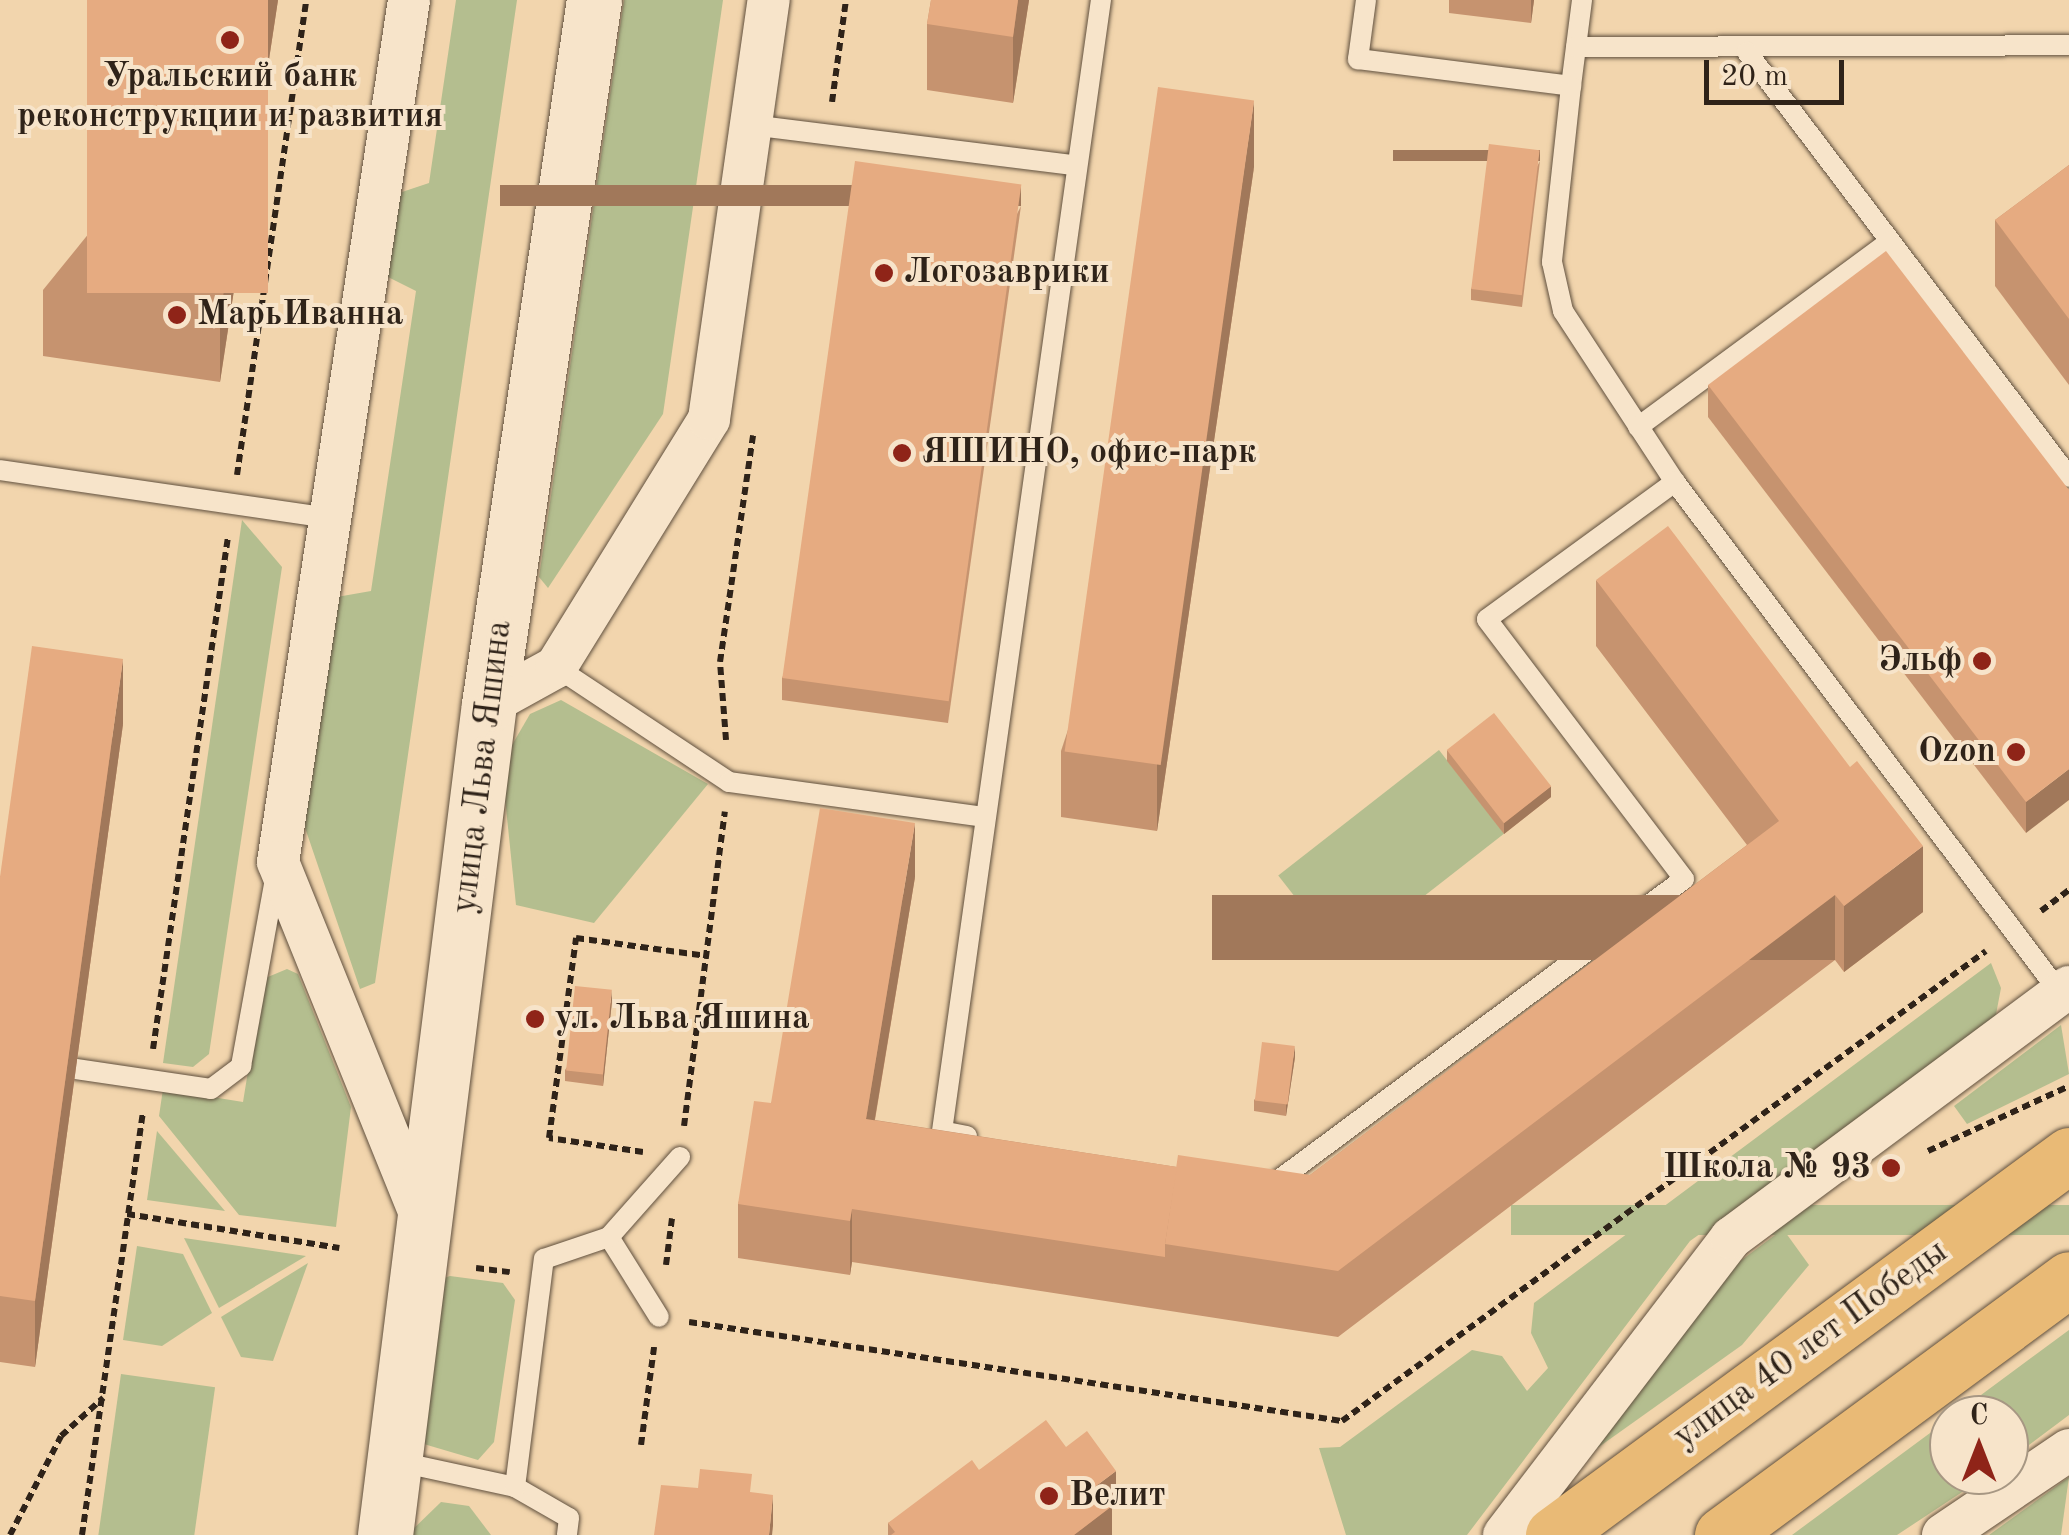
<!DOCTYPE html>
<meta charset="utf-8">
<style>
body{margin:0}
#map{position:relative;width:2069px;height:1535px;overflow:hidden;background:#f2d5ad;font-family:"Old Standard TT",serif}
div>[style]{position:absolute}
.green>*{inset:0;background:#b4be8f;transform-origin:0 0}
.path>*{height:6px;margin-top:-3px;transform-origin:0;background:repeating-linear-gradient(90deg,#2f2319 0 8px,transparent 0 13px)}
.roads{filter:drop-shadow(0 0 2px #60503e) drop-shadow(0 0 2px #60503e)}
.service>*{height:20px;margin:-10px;padding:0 10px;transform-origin:10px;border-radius:10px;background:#f7e4ca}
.minor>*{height:42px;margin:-21px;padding:0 21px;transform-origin:21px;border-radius:21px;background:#f7e4ca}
.secondary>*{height:55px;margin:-27.5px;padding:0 27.5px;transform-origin:27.5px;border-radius:27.5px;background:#f7e4ca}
.primary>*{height:55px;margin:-27.5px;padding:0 27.5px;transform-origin:27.5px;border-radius:27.5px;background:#e9ba76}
.wall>*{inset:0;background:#c6936f}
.shaded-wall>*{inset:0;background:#a1785a;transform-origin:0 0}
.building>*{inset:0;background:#e6ab81;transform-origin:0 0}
.dots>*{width:28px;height:28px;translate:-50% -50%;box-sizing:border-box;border:5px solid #f7e4ca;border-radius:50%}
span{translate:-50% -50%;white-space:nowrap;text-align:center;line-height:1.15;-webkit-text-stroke:8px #f7e4ca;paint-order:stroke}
.poi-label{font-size:35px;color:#2f2319;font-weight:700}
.left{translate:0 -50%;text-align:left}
.right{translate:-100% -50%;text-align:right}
.street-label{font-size:35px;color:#2f2319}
.north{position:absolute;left:1929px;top:1395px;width:100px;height:100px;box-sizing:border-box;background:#f7e4ca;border:2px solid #a79783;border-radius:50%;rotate:0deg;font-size:28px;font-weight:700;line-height:40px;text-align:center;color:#2f2319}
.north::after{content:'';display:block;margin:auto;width:35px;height:45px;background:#8f2418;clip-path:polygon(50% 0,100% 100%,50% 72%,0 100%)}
.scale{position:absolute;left:1704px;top:60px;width:140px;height:45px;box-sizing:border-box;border:5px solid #2f2319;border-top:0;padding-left:12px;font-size:30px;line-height:35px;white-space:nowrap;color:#2f2319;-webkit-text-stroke:8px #f7e4ca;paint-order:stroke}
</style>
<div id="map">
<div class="green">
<i style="clip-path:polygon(456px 0,517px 0,375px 983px,360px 989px,300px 813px,331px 598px,371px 591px,416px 291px,386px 276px,396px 194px,429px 183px)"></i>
<i style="clip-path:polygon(624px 0,723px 0,663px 414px,548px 588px,539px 577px)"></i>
<i style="clip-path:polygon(242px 520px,282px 567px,209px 1054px,193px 1067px,163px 1063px)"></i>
<i style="clip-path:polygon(561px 700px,708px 784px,594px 923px,516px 905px,505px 798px,512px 745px,530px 714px)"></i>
<i style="left:1439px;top:750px;width:106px;height:204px;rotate:52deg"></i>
<i style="clip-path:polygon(1991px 963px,2001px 988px,1994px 1025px,1690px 1241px,1467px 1535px,1346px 1535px,1319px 1448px,1340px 1447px,1472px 1350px,1502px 1356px,1527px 1391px,1548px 1368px,1531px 1333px,1534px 1303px)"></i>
<i style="clip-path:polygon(287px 969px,298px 974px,351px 1107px,336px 1227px,239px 1215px,159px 1116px,163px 1089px,243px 1102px,263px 979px)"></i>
<i style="clip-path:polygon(2061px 1025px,2069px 1074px,1967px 1124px,1954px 1106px)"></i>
<i style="clip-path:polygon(157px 1131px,225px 1211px,147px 1200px)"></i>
<i style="left:2069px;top:1205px;width:30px;height:558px;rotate:90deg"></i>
<i style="clip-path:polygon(1783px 1229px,1809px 1265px,1742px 1345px,1589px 1454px,1731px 1268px)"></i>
<i style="clip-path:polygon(184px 1238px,306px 1256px,219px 1308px)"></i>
<i style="clip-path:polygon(137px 1246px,183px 1254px,212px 1313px,162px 1346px,123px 1340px)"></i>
<i style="clip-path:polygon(308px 1263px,273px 1361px,241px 1357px,221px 1317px)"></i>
<i style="clip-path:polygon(450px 1276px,503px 1283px,515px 1300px,494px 1442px,478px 1460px,417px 1442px,438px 1280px)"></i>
<i style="clip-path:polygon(2069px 1330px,2069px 1415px,2009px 1460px,2009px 1415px,1954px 1415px)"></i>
<i style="left:121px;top:1374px;width:95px;height:163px;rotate:8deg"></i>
<i style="clip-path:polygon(1949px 1419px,1949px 1475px,1988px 1475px,1897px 1535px,1792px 1535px)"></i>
<i style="clip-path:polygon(2069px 1477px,2061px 1535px,1989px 1535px)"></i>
<i style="clip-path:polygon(441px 1502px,469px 1506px,491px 1535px,407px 1535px)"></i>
</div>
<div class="path">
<i style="left:832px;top:102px;width:103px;rotate:-82.2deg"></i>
<i style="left:237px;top:475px;width:480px;rotate:-81.7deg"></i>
<i style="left:726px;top:740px;width:78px;rotate:-94.4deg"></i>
<i style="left:720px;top:662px;width:229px;rotate:-81.7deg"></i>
<i style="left:2041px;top:911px;width:35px;rotate:-37deg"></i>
<i style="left:153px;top:1049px;width:517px;rotate:-81.67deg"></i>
<i style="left:684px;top:1126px;width:317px;rotate:-82.6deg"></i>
<i style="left:1928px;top:1151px;width:155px;rotate:-24.7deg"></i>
<i style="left:643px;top:1152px;width:95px;rotate:-171.5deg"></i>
<i style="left:549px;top:1138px;width:202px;rotate:-82.3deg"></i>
<i style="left:576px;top:938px;width:132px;rotate:7.8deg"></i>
<i style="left:127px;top:1214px;width:215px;rotate:9.1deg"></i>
<i style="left:666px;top:1265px;width:47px;rotate:-82.7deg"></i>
<i style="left:476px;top:1268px;width:34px;rotate:7deg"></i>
<i style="left:689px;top:1322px;width:660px;rotate:8.62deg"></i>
<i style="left:1342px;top:1421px;width:797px;rotate:-36.12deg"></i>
<i style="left:641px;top:1445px;width:99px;rotate:-82.4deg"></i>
<i style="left:10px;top:1535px;width:111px;rotate:-62.7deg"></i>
<i style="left:61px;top:1436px;width:57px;rotate:-42.1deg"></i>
<i style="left:82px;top:1535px;width:428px;rotate:-81.8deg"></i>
</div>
<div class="roads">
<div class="service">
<i style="left:1366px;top:0;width:60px;rotate:97.7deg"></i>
<i style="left:1358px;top:59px;width:215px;rotate:7.2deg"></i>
<i style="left:1571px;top:86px;width:87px;rotate:-82.7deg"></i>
<i style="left:1576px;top:47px;width:493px;rotate:-0.2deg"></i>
<i style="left:1747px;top:52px;width:533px;rotate:52.85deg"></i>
<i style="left:1571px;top:86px;width:177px;rotate:96.2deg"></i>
<i style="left:1552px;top:262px;width:50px;rotate:77.3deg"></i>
<i style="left:1563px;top:311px;width:204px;rotate:56.8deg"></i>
<i style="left:1675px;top:482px;width:641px;rotate:52.99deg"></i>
<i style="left:751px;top:125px;width:325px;rotate:7.1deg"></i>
<i style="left:1638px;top:427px;width:313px;rotate:-36.4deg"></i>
<i style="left:0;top:470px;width:333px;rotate:8.3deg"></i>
<i style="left:556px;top:667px;width:208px;rotate:33.6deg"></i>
<i style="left:729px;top:782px;width:258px;rotate:7.8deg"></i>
<i style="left:76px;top:1069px;width:136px;rotate:8.4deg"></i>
<i style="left:211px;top:1089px;width:38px;rotate:-37deg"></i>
<i style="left:241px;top:1066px;width:195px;rotate:-79.7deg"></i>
<i style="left:967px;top:1136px;width:25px;rotate:-169deg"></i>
<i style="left:942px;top:1131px;width:1142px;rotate:-82deg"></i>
<i style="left:1272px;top:1185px;width:513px;rotate:-36.6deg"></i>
<i style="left:1684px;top:879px;width:326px;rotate:-127.2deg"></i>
<i style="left:1487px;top:619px;width:233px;rotate:-36.1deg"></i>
<i style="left:609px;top:1237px;width:94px;rotate:58deg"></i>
<i style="left:395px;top:1461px;width:123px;rotate:12.2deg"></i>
<i style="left:515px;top:1487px;width:62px;rotate:29.9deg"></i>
<i style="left:569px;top:1518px;width:17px;rotate:97deg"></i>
<i style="left:515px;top:1487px;width:230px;rotate:-82.8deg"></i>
<i style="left:544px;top:1259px;width:69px;rotate:-18.7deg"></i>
<i style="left:609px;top:1237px;width:107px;rotate:-48.4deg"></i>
</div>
<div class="minor">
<i style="left:409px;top:0;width:872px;rotate:98.64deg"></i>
<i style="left:278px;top:862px;width:393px;rotate:68deg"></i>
<i style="left:489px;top:704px;width:77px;rotate:-28.9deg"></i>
<i style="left:556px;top:667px;width:291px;rotate:-58.3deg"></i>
<i style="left:709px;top:419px;width:423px;rotate:-81.9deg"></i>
<i style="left:1504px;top:1535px;width:374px;rotate:-52.6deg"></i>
<i style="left:1731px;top:1238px;width:421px;rotate:-36.6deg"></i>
<i style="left:1943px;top:1535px;width:152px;rotate:-34deg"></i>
</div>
<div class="secondary">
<i style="left:385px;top:1535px;width:837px;rotate:-82.87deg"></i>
<i style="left:489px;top:704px;width:712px;rotate:-81.52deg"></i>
</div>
<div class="primary">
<i style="left:1553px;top:1535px;width:641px;rotate:-36.37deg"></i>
<i style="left:1722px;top:1535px;width:431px;rotate:-36.4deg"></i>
</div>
</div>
<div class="wall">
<i style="clip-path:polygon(278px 0,220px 382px,43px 356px,43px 290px)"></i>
<i style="clip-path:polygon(931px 0,1029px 0,1013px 103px,927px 90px,927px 24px)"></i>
<i style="clip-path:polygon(1449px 0,1534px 0,1531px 23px,1449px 13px)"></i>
<i style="clip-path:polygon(1540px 161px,1522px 307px,1471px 300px,1471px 289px)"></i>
<i style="clip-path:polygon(2069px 165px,2069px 385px,1995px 286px,1995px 220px)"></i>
<i style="clip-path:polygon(1254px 167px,1157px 831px,1061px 817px,1061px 751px)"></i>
<i style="clip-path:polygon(1021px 206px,948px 723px,782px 700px,782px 678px)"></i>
<i style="clip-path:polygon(1708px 385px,2069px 490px,2026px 833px,1708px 417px)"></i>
<i style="clip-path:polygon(1596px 580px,1923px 912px,1844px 972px,1835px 960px,1338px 1337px,852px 1262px,850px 1275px,738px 1258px,738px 1204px,771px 1103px,915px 877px,875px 1120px,1177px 1167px,1310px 1175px,1747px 845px,1596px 646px)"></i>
<i style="clip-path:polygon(123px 724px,35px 1367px,0 1362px,0 877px)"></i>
<i style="clip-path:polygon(1447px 750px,1551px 797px,1504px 834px,1447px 761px)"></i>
<i style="clip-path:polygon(612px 1001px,603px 1086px,565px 1081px,565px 1070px)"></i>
<i style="clip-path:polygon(1295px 1057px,1286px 1116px,1254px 1111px,1254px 1100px)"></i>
<i style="clip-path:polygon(1066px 1447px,1116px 1502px,1111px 1506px,1112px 1535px,888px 1535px,888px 1523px,979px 1470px)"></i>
</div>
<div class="shaded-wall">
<i style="clip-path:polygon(268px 0,278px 0,220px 382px,220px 317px)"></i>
<i style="clip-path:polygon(1018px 0,1029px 0,1013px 103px,1013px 37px)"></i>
<i style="clip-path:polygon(1531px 0,1534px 0,1531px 23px)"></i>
<i style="clip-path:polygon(1254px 101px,1254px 167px,1157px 831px,1157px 765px)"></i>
<i style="left:1540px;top:150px;width:11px;height:147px;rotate:90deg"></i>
<i style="left:1021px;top:185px;width:21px;height:521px;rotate:90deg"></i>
<i style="clip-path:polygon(123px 659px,123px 724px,35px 1367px,35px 1301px)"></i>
<i style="clip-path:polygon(2069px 769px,2069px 800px,2026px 833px,2026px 802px)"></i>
<i style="clip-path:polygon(1551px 786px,1551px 797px,1504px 834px,1504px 823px)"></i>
<i style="clip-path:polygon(915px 823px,915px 877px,866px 1172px,866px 1119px)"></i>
<i style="clip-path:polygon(1923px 846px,1923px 912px,1844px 972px,1844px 906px)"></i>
<i style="left:1835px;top:895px;width:65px;height:623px;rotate:90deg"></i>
<i style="clip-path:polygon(612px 990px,612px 1001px,603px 1086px,603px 1075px)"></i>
<i style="clip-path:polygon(1295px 1046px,1295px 1057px,1286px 1116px,1286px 1105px)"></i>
<i style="clip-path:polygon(852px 1209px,852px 1262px,850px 1275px,850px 1221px)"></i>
<i style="clip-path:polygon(1116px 1471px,1116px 1502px,1096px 1517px,1096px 1486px)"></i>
<i style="clip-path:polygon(773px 1495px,773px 1526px,772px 1535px,769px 1535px)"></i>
<i style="clip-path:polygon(1112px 1506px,1112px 1535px,1074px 1535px)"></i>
</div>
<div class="building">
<i style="left:87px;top:0;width:181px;height:293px"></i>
<i style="clip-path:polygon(931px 0,1018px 0,1013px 37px,927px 24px)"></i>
<i style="left:1158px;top:87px;width:97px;height:671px;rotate:8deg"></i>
<i style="left:1489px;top:144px;width:51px;height:146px;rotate:7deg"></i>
<i style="left:855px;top:161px;width:168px;height:522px;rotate:8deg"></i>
<i style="clip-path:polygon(2069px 165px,2069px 319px,1995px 220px)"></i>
<i style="clip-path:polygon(1886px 251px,2069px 490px,2069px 769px,2026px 802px,1708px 385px)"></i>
<i style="clip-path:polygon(1668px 526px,1850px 767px,1857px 761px,1923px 846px,1844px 906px,1835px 895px,1338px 1271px,1165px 1244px,1178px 1155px,1310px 1175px,1779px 821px,1596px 580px)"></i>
<i style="clip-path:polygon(32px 646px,123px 659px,35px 1301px,0 1296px,0 877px)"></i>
<i style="left:1494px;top:713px;width:93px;height:60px;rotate:52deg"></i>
<i style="clip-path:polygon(820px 808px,915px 823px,866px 1119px,1177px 1167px,1165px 1244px,1165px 1257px,852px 1209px,850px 1221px,738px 1204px,754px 1101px,771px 1103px)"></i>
<i style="left:575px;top:986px;width:37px;height:85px;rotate:6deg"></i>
<i style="left:1262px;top:1042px;width:33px;height:59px;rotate:7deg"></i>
<i style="clip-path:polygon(1046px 1420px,1066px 1447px,1087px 1431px,1116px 1471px,1096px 1486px,1112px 1506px,1074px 1535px,891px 1535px,895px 1532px,888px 1523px,972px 1460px,979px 1470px)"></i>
<i style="clip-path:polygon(700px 1469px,752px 1474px,750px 1492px,773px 1495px,769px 1535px,654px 1535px,661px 1485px,698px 1488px)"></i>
</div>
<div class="dots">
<i style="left:230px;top:40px;background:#8f2418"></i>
<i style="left:884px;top:273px;background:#8f2418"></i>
<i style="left:177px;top:315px;background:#8f2418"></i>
<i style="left:902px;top:453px;background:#8f2418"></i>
<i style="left:1982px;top:661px;background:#8f2418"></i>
<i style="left:2016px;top:752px;background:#8f2418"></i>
<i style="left:535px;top:1019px;background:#8f2418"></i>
<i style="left:1891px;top:1168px;background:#8f2418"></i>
<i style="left:1049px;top:1496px;background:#8f2418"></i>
</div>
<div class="poi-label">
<span style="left:230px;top:97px">Уральский банк<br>реконструкции и развития</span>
<span class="left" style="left:904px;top:273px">Логозаврики</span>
<span class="left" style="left:197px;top:315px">МарьИванна</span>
<span class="left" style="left:922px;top:453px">ЯШИНО, офис-парк</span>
<span class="right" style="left:1962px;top:661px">Эльф</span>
<span class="right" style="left:1996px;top:752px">Ozon</span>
<span class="left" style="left:555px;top:1019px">ул. Льва Яшина</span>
<span class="right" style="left:1871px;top:1168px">Школа № 93</span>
<span class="left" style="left:1069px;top:1496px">Велит</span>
</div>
<div class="street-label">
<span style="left:483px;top:767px;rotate:-83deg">улица Льва Яшина</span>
<span style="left:1811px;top:1345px;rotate:-36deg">улица 40 лет Победы</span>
</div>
<div class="north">С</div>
<div class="scale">20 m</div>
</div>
